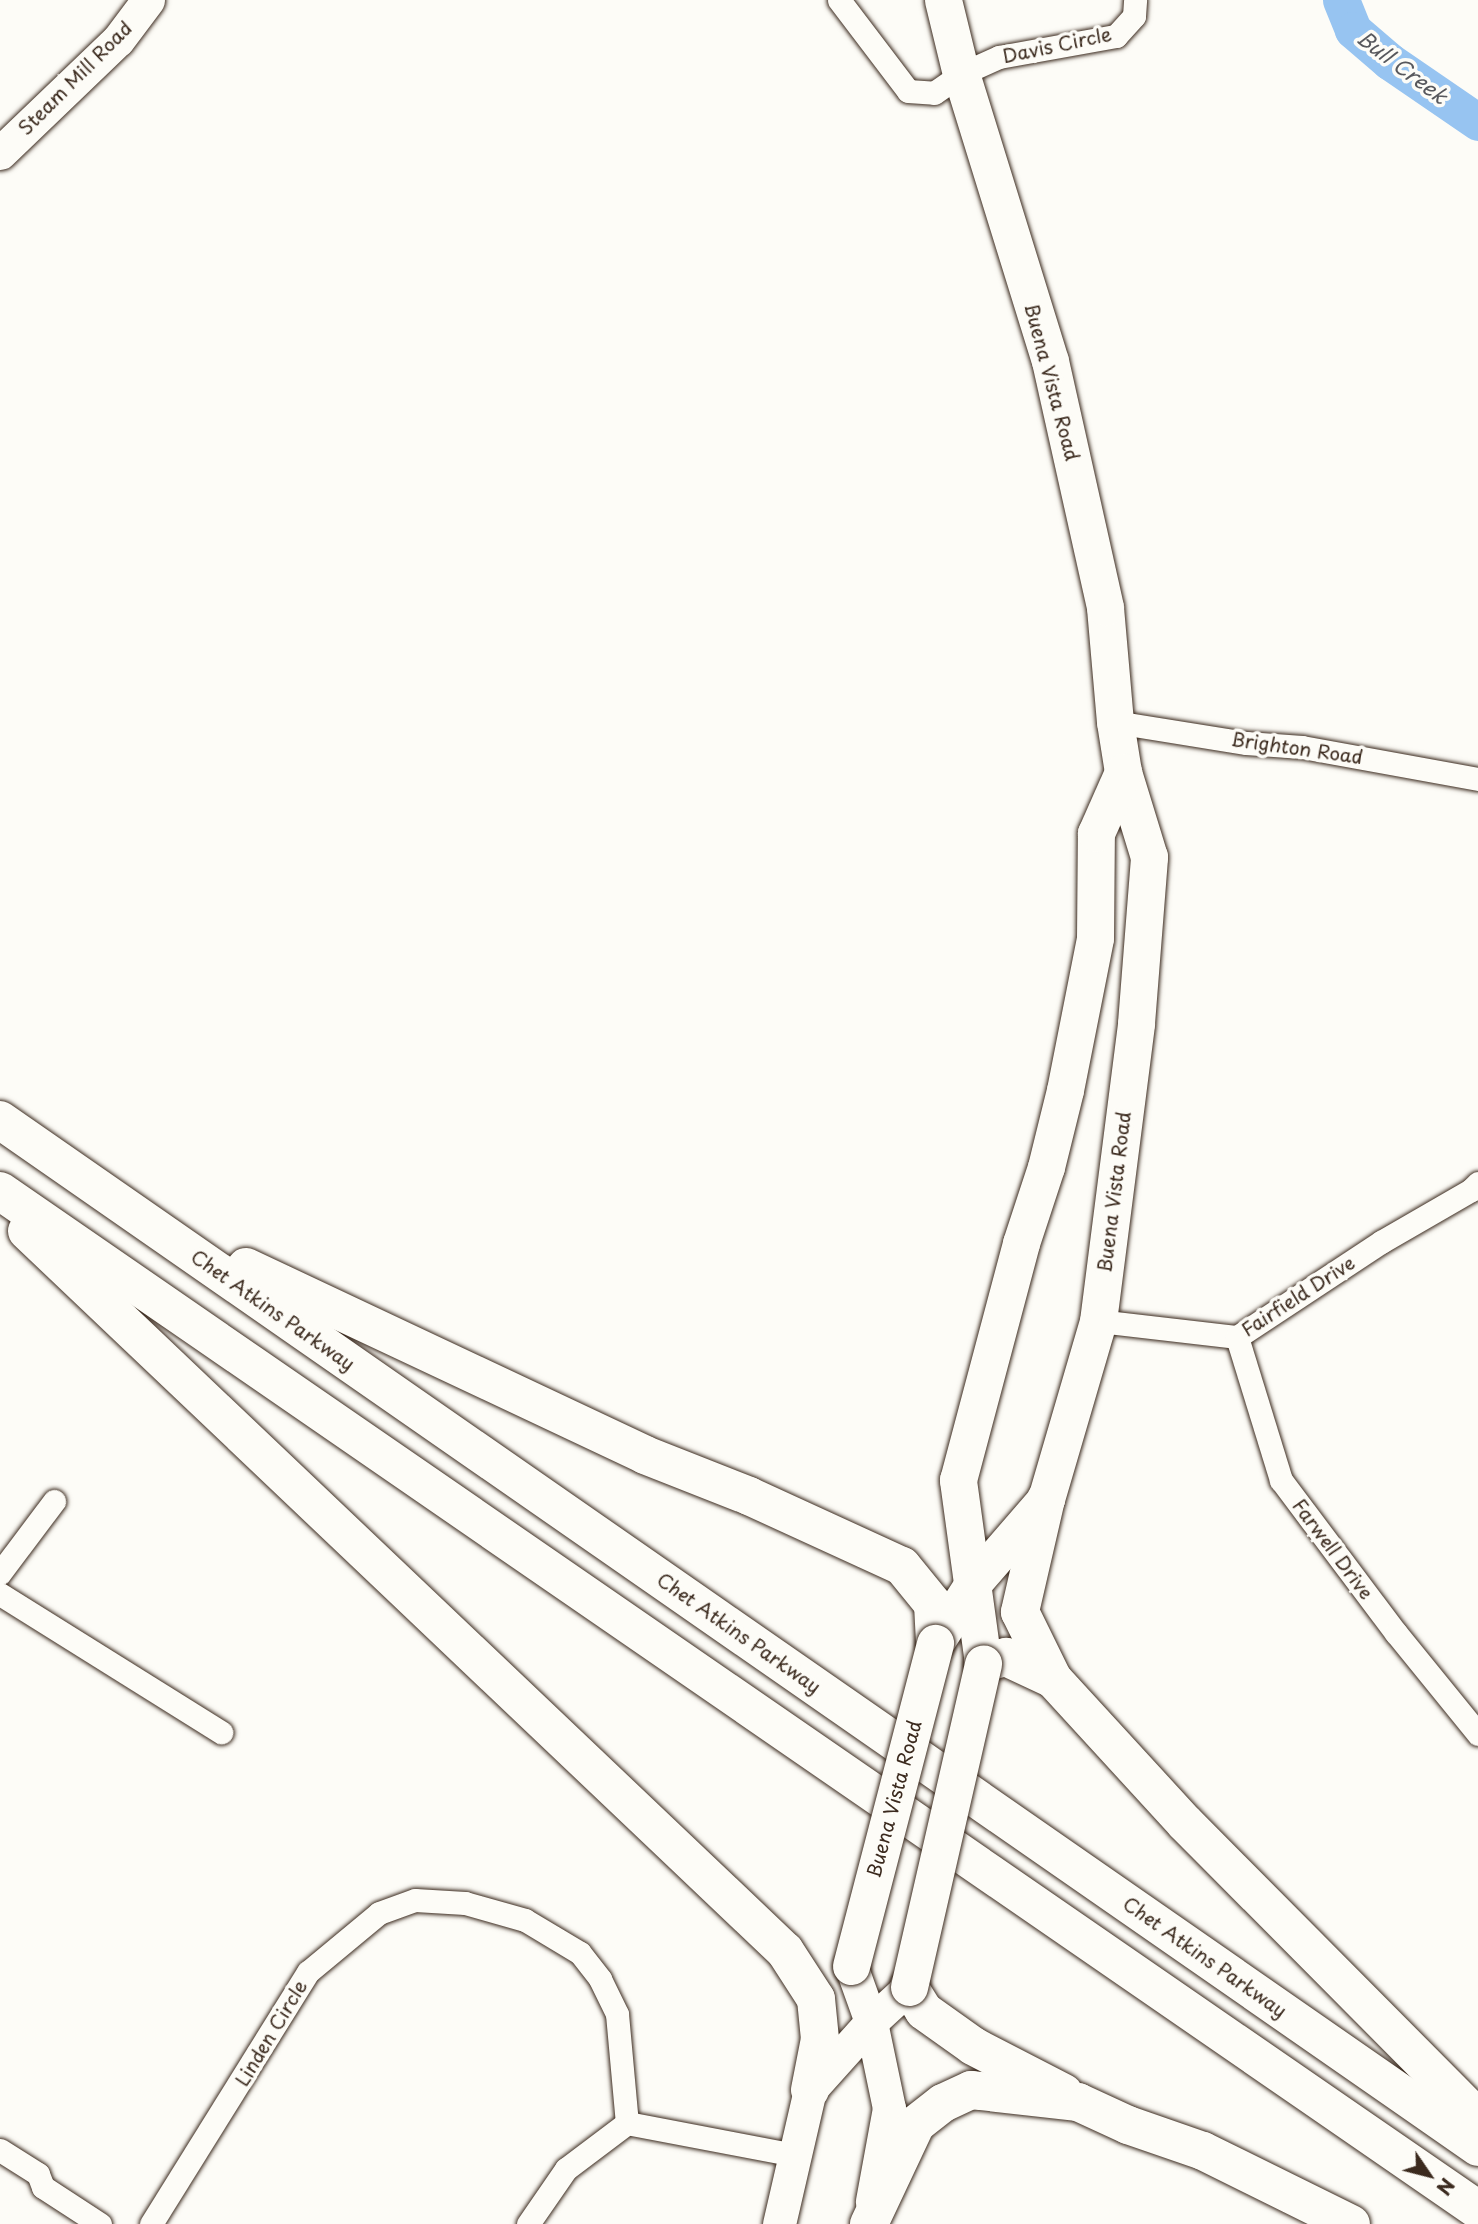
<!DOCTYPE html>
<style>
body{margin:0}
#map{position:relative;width:1478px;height:2224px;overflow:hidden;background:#fdfcf7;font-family:"Playpen Sans",sans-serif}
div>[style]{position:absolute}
.river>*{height:37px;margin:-18.5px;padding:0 18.5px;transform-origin:18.5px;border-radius:18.5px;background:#97c4f1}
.roads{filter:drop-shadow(0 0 2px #3b2a1e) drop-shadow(0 0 2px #3b2a1e)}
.street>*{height:23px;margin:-11.5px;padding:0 11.5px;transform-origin:11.5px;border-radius:11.5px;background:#fdfcf7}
.secondary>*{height:33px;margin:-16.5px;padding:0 16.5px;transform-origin:16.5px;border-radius:16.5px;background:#fdfcf7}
.primary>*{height:37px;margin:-18.5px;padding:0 18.5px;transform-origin:18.5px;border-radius:18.5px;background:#fdfcf7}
.highway>*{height:38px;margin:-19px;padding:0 19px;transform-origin:19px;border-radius:19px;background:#fdfcf7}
.bridges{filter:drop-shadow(0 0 2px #3b2a1e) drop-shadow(0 0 2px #3b2a1e)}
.primary-bridge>*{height:37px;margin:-18.5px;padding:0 18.5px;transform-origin:18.5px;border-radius:18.5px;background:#fdfcf7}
span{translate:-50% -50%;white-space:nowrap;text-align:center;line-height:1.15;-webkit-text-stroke:7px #fdfcf7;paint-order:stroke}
.street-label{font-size:19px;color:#3b2a1e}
.water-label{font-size:21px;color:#57585d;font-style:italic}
.north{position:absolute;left:1394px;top:2140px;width:70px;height:70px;-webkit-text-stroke:5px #fdfcf7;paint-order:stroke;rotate:125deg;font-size:19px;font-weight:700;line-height:28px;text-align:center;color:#3b2a1e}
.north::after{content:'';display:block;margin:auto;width:24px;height:32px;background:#3b2a1e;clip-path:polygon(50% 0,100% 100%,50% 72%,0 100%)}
</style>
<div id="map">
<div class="river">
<i style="left:1341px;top:0;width:32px;rotate:68deg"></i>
<i style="left:1353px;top:30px;width:48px;rotate:40.7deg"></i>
<i style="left:1389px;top:61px;width:108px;rotate:34.4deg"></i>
</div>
<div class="roads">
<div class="street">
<i style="left:839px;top:0;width:114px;rotate:52.8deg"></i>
<i style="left:908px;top:91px;width:26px;rotate:4deg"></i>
<i style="left:934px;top:93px;width:33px;rotate:-35deg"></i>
<i style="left:961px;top:74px;width:42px;rotate:-24.1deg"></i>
<i style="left:999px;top:57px;width:119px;rotate:-10.2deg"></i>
<i style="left:1116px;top:36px;width:27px;rotate:-48deg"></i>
<i style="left:1134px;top:16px;width:16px;rotate:-86deg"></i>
<i style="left:1115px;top:722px;width:133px;rotate:9.1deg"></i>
<i style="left:1246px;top:743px;width:56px;rotate:4.1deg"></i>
<i style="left:1302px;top:747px;width:179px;rotate:10.3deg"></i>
<i style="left:1098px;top:1321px;width:140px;rotate:6.6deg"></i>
<i style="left:1237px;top:1337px;width:173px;rotate:-33.4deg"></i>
<i style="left:1381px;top:1242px;width:104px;rotate:-30deg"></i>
<i style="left:1471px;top:1190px;width:10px;rotate:-45deg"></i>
<i style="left:1237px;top:1337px;width:150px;rotate:72.9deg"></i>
<i style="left:1281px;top:1480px;width:191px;rotate:53.1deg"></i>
<i style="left:1396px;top:1633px;width:130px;rotate:50.9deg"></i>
<i style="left:0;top:1573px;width:90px;rotate:-53.1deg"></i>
<i style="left:0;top:1594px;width:261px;rotate:32deg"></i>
<i style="left:627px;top:2123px;width:170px;rotate:10.8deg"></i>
<i style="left:0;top:2150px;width:45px;rotate:32.3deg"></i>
<i style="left:38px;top:2174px;width:14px;rotate:69deg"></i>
<i style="left:43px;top:2187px;width:68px;rotate:33deg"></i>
<i style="left:151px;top:2224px;width:297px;rotate:-58.1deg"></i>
<i style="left:308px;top:1972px;width:92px;rotate:-39.7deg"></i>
<i style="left:379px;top:1913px;width:38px;rotate:-20deg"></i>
<i style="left:415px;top:1900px;width:50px;rotate:3.4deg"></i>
<i style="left:465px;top:1903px;width:62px;rotate:15.8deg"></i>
<i style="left:525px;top:1920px;width:64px;rotate:31deg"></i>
<i style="left:580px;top:1953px;width:33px;rotate:52deg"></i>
<i style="left:600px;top:1979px;width:39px;rotate:64deg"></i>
<i style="left:617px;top:2014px;width:109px;rotate:84.8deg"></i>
<i style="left:528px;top:2224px;width:67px;rotate:-55.4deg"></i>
<i style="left:566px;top:2169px;width:76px;rotate:-37deg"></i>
</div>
<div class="secondary">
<i style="left:0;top:153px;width:163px;rotate:-43.8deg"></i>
<i style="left:118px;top:40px;width:50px;rotate:-53.1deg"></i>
<i style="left:851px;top:1966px;width:59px;rotate:70.3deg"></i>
<i style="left:871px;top:2022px;width:88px;rotate:78.2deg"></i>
<i style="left:889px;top:2108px;width:95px;rotate:100.4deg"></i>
<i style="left:779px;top:2224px;width:138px;rotate:-77deg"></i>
<i style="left:810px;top:2090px;width:91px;rotate:-48.1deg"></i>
<i style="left:871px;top:2022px;width:52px;rotate:-42.6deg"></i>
</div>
<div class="primary">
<i style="left:935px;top:1643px;width:72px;rotate:-57.4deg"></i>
<i style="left:974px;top:1582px;width:110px;rotate:-49.1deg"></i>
<i style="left:1046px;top:1499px;width:185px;rotate:-73.7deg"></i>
<i style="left:1098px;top:1321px;width:300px;rotate:-82.7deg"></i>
<i style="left:1136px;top:1023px;width:167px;rotate:-85.5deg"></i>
<i style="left:1149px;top:857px;width:89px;rotate:-107deg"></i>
<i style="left:1123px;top:772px;width:51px;rotate:-99.1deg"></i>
<i style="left:1115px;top:722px;width:115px;rotate:-95deg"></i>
<i style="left:1105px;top:607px;width:252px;rotate:-102.6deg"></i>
<i style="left:1050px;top:361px;width:300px;rotate:-107.2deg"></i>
<i style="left:961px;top:74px;width:76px;rotate:-103.7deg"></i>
<i style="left:983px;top:1663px;width:185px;rotate:-97.8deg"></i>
<i style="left:958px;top:1480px;width:245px;rotate:-75.1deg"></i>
<i style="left:1021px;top:1243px;width:80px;rotate:-71.8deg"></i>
<i style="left:1046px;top:1167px;width:79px;rotate:-76.1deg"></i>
<i style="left:1065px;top:1090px;width:155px;rotate:-78.8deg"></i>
<i style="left:1095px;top:938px;width:105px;rotate:-89.5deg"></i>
<i style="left:1096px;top:833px;width:67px;rotate:-66.1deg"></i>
</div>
<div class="highway">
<i style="left:0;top:1120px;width:1800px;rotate:34.79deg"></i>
<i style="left:0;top:1191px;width:1795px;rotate:34.58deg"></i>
<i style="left:27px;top:1231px;width:1045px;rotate:43.53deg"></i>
<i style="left:785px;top:1951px;width:57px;rotate:57.1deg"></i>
<i style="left:816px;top:1999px;width:40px;rotate:84.3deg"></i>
<i style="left:820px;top:2039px;width:52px;rotate:101.1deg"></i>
<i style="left:246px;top:1267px;width:441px;rotate:25.2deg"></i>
<i style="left:645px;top:1455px;width:112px;rotate:21.5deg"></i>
<i style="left:749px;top:1496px;width:168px;rotate:24.6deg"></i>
<i style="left:902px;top:1566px;width:49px;rotate:50.8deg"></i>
<i style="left:933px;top:1604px;width:39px;rotate:87deg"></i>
<i style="left:1046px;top:1499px;width:116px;rotate:103deg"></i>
<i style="left:1020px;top:1612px;width:75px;rotate:63.8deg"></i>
<i style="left:983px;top:1663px;width:24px;rotate:-15deg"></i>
<i style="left:1006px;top:1657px;width:52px;rotate:25.1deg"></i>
<i style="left:1053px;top:1679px;width:195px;rotate:47.5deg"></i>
<i style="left:1185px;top:1823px;width:416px;rotate:45.2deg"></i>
<i style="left:909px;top:1987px;width:28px;rotate:58deg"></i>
<i style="left:924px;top:2011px;width:60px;rotate:35.5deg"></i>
<i style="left:973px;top:2046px;width:102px;rotate:27.3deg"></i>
<i style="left:869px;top:2224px;width:110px;rotate:-64.8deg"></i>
<i style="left:916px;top:2124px;width:34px;rotate:-38deg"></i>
<i style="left:943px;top:2103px;width:31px;rotate:-25deg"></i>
<i style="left:971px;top:2090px;width:108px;rotate:6.4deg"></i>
<i style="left:1078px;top:2102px;width:55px;rotate:24.7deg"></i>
<i style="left:1128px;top:2125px;width:79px;rotate:19.1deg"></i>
<i style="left:1203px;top:2151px;width:165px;rotate:26.3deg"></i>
</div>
</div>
<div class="bridges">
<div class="primary-bridge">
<i style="left:851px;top:1966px;width:334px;rotate:-75.4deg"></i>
<i style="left:909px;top:1987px;width:332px;rotate:-77.1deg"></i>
</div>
</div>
<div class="street-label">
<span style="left:1057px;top:45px;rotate:-12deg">Davis Circle</span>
<span style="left:75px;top:78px;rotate:-45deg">Steam Mill Road</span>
<span style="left:1052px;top:382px;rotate:75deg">Buena Vista Road</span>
<span style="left:1297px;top:748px;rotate:8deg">Brighton Road</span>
<span style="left:1114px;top:1192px;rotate:-83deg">Buena Vista Road</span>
<span style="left:1298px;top:1296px;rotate:-33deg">Fairfield Drive</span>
<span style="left:273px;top:1310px;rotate:35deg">Chet Atkins Parkway</span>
<span style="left:1333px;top:1549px;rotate:53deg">Farwell Drive</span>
<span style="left:739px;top:1633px;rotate:35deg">Chet Atkins Parkway</span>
<span style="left:894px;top:1799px;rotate:-75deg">Buena Vista Road</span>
<span style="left:1205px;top:1957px;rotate:35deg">Chet Atkins Parkway</span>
<span style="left:271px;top:2033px;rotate:-59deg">Linden Circle</span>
</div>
<div class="water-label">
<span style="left:1403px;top:66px;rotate:37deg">Bull Creek</span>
</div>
<div class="north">N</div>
</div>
